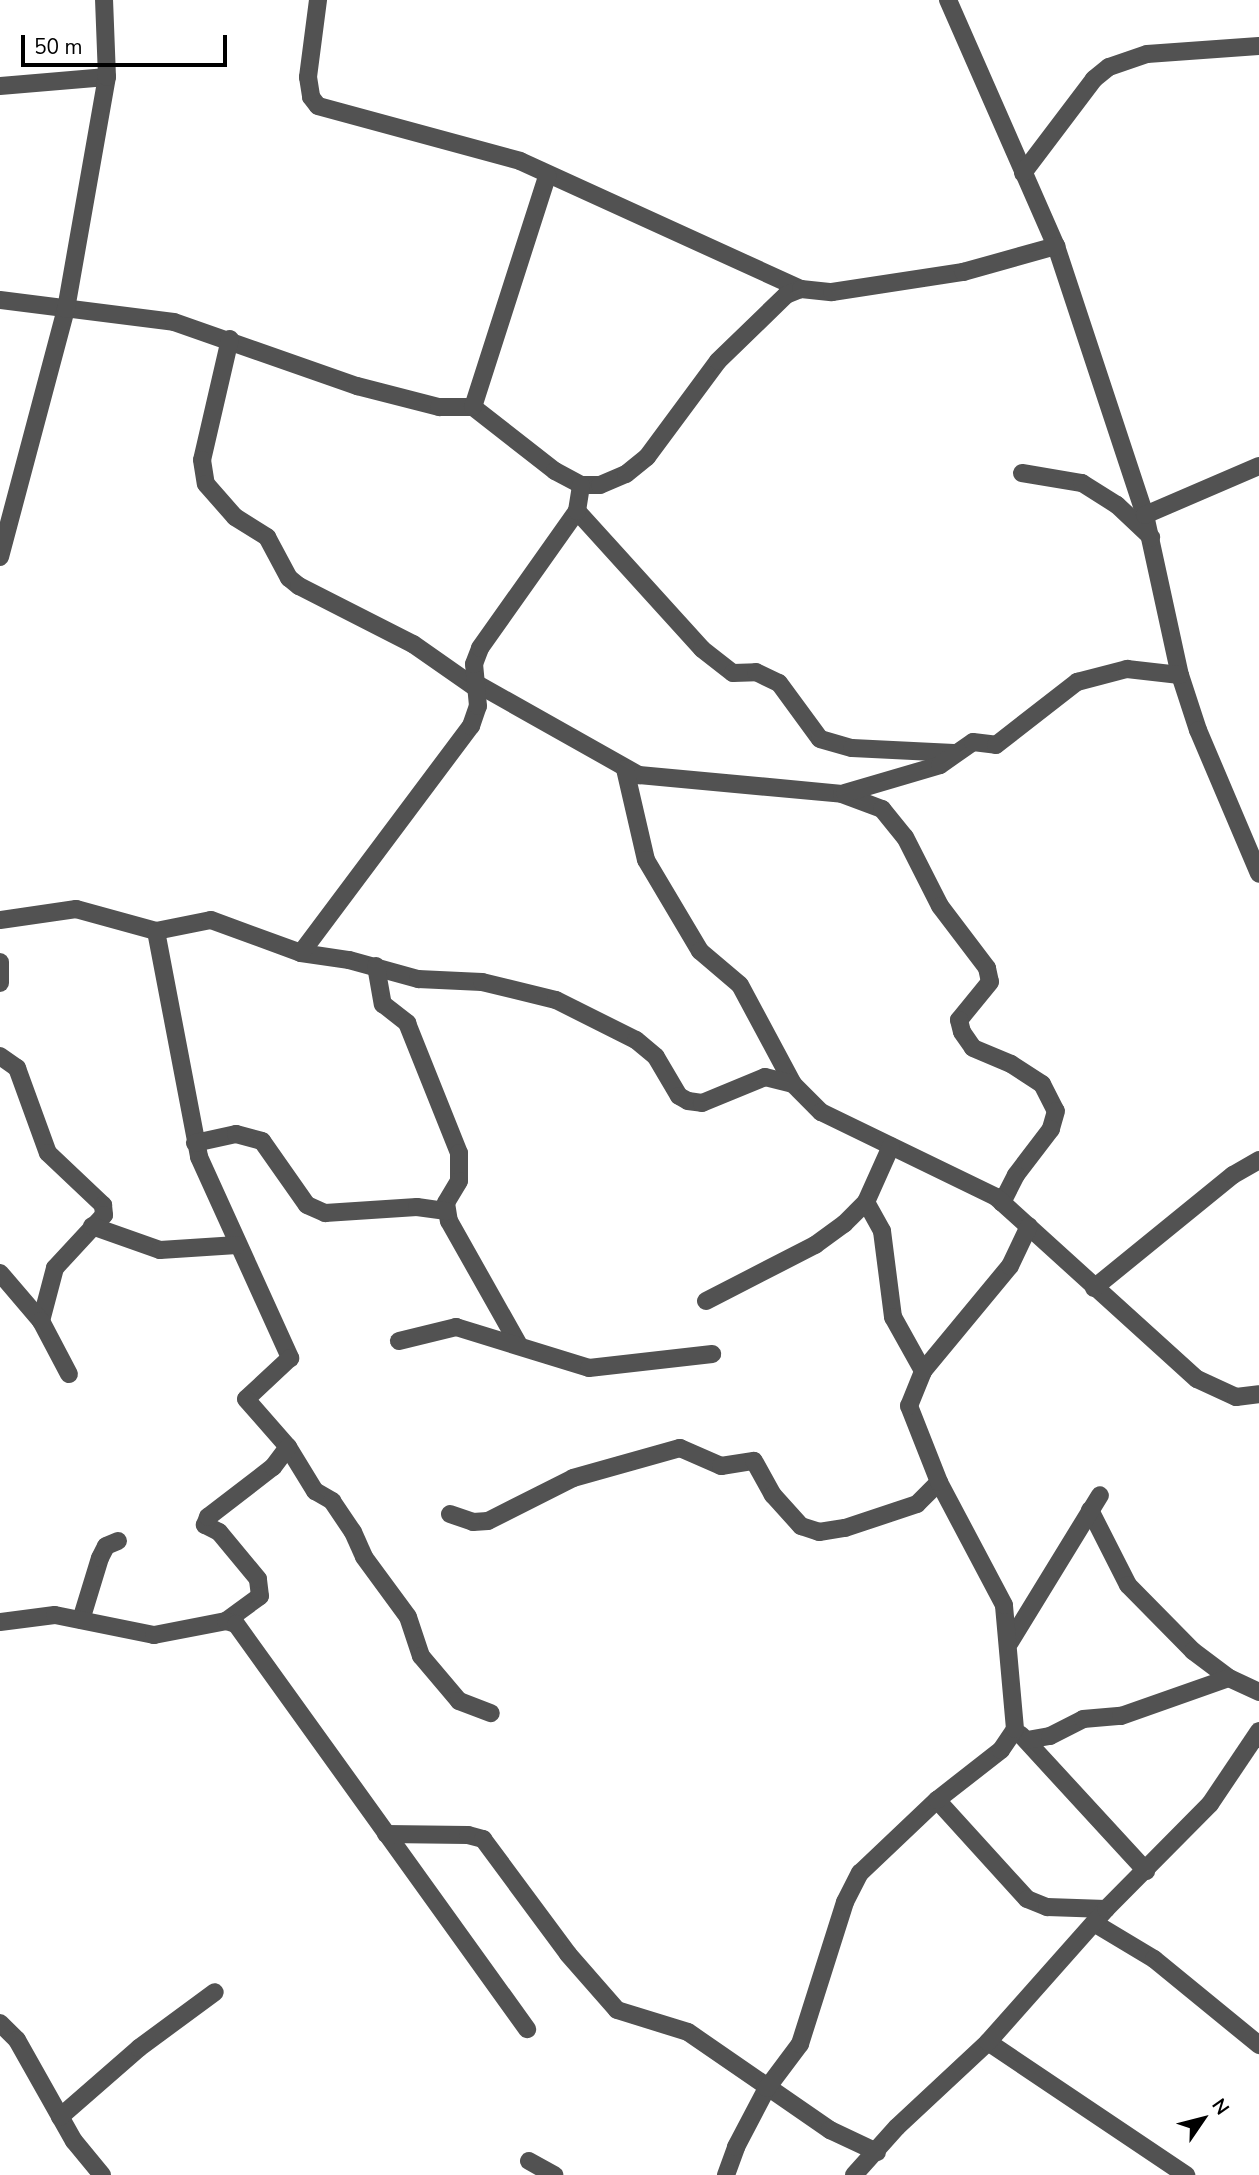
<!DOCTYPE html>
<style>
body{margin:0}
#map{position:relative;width:1259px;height:2175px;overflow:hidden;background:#fff;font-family:"Nunito Sans",sans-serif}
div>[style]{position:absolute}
.minor>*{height:18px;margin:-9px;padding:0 9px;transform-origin:9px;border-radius:9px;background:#525252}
span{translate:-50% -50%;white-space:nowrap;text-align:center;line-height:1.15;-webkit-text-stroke:5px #fff;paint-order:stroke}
.north{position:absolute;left:1168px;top:2084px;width:70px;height:70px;-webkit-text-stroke:5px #fff;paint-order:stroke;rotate:55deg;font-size:19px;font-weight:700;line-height:28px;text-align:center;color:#000}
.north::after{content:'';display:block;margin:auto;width:24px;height:32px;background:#000;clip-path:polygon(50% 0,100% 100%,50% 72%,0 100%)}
.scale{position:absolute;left:21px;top:35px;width:206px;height:32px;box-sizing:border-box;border:4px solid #000;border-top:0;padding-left:9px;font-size:21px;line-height:24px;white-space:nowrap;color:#000;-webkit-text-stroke:5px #fff;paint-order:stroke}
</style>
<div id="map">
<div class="minor">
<i style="left:318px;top:0;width:78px;rotate:97.4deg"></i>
<i style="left:308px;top:77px;width:20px;rotate:81deg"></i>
<i style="left:311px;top:97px;width:11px;rotate:52deg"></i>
<i style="left:318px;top:106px;width:209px;rotate:15.2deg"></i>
<i style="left:520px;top:161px;width:309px;rotate:24.5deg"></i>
<i style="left:948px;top:0;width:269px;rotate:66.3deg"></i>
<i style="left:1056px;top:246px;width:283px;rotate:71.7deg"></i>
<i style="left:1145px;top:515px;width:164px;rotate:77.7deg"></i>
<i style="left:1180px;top:675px;width:58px;rotate:71.9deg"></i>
<i style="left:1198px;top:730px;width:156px;rotate:67deg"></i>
<i style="left:0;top:86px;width:107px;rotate:-4.8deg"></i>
<i style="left:1023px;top:173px;width:118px;rotate:-52.9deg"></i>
<i style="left:1094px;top:79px;width:19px;rotate:-39deg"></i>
<i style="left:1109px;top:67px;width:40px;rotate:-18.9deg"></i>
<i style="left:1147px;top:54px;width:112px;rotate:-4.1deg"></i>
<i style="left:0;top:300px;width:175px;rotate:7.2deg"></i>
<i style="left:174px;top:322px;width:194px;rotate:19.3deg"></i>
<i style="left:357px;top:386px;width:85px;rotate:14.4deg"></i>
<i style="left:439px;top:407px;width:34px"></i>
<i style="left:473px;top:407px;width:104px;rotate:38deg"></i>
<i style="left:555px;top:471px;width:30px;rotate:28deg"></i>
<i style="left:581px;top:485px;width:19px"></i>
<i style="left:600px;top:485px;width:28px;rotate:-23deg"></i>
<i style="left:626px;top:474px;width:27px;rotate:-39deg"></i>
<i style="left:647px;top:457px;width:119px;rotate:-53.5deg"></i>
<i style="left:718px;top:361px;width:95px;rotate:-44.1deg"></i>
<i style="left:786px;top:295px;width:16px;rotate:-22deg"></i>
<i style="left:801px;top:289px;width:31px;rotate:6deg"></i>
<i style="left:832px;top:292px;width:133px;rotate:-8.7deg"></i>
<i style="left:963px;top:272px;width:97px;rotate:-15.6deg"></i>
<i style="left:230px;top:339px;width:124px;rotate:103deg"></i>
<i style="left:202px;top:460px;width:24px;rotate:81deg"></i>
<i style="left:206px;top:484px;width:44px;rotate:48.7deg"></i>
<i style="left:235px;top:517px;width:38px;rotate:32deg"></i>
<i style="left:267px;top:537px;width:47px;rotate:61.8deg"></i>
<i style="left:289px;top:578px;width:13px;rotate:39deg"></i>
<i style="left:299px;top:586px;width:128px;rotate:27deg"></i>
<i style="left:413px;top:644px;width:80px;rotate:34.9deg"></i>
<i style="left:473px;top:407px;width:243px;rotate:-72.2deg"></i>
<i style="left:1022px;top:473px;width:61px;rotate:9.5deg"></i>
<i style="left:1082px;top:483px;width:41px;rotate:32.2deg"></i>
<i style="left:1117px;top:505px;width:47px;rotate:43.3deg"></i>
<i style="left:577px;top:511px;width:186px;rotate:47.8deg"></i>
<i style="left:702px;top:649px;width:39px;rotate:38deg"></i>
<i style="left:733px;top:673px;width:23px;rotate:-2deg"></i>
<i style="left:756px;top:672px;width:25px;rotate:26deg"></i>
<i style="left:779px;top:683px;width:69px;rotate:53.8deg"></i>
<i style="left:820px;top:739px;width:33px;rotate:16deg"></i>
<i style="left:852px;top:748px;width:102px;rotate:2.8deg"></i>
<i style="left:1145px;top:515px;width:124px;rotate:-23.3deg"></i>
<i style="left:0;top:557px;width:257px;rotate:-75.1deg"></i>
<i style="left:66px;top:309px;width:236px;rotate:-80deg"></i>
<i style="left:107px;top:77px;width:77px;rotate:-92.2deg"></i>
<i style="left:479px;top:685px;width:184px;rotate:29.4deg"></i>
<i style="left:639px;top:775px;width:204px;rotate:5.3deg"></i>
<i style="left:842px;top:794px;width:43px;rotate:20.6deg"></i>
<i style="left:882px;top:809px;width:36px;rotate:51deg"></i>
<i style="left:905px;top:837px;width:77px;rotate:63.1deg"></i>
<i style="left:940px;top:906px;width:78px;rotate:52.8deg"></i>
<i style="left:987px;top:968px;width:14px;rotate:78deg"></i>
<i style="left:990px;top:982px;width:49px;rotate:129.2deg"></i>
<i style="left:959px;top:1020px;width:12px;rotate:76deg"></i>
<i style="left:962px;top:1032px;width:19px;rotate:55deg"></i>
<i style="left:973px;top:1048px;width:41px;rotate:22.8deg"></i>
<i style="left:1011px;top:1064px;width:37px;rotate:33deg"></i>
<i style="left:1042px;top:1084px;width:30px;rotate:63deg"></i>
<i style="left:1056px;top:1111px;width:19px;rotate:106deg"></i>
<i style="left:1051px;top:1129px;width:58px;rotate:127.3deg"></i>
<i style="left:1016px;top:1175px;width:31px;rotate:117deg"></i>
<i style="left:625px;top:769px;width:93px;rotate:77deg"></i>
<i style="left:646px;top:860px;width:106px;rotate:59.3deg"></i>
<i style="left:700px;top:951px;width:52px;rotate:40.4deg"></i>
<i style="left:740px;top:985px;width:112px;rotate:61.8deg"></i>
<i style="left:793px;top:1084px;width:40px;rotate:45deg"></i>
<i style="left:821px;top:1112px;width:195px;rotate:25.9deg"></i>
<i style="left:996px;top:1197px;width:271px;rotate:42.2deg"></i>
<i style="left:1197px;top:1379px;width:43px;rotate:24.8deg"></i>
<i style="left:1236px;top:1397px;width:23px;rotate:-7deg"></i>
<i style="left:845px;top:793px;width:99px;rotate:-16.4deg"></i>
<i style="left:940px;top:765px;width:40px;rotate:-34.9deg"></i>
<i style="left:973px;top:742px;width:23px;rotate:7deg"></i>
<i style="left:996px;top:745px;width:103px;rotate:-37.9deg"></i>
<i style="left:1077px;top:682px;width:52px;rotate:-14.6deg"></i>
<i style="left:1127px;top:669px;width:53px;rotate:6.5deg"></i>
<i style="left:0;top:920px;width:77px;rotate:-8.2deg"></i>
<i style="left:76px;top:909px;width:83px;rotate:15.4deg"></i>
<i style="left:156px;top:931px;width:56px;rotate:-11.3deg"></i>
<i style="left:211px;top:920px;width:96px;rotate:20.1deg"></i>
<i style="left:301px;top:953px;width:49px;rotate:8.3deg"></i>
<i style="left:349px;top:960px;width:72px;rotate:15.4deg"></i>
<i style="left:418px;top:979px;width:64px;rotate:2.7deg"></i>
<i style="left:482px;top:982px;width:76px;rotate:13.7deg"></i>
<i style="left:556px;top:1000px;width:89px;rotate:26.6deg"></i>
<i style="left:636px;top:1040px;width:26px;rotate:40deg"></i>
<i style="left:656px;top:1057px;width:45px;rotate:59.5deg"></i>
<i style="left:679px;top:1096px;width:10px;rotate:29deg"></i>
<i style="left:688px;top:1101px;width:14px;rotate:8deg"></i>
<i style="left:702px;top:1103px;width:68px;rotate:-22.4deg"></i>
<i style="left:765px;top:1077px;width:29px;rotate:14deg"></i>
<i style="left:156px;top:931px;width:230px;rotate:79.2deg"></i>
<i style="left:199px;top:1157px;width:221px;rotate:65.6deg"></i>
<i style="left:290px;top:1358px;width:60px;rotate:137deg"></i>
<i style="left:246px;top:1399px;width:64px;rotate:48.8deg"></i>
<i style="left:288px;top:1447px;width:52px;rotate:58.5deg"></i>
<i style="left:315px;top:1491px;width:20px;rotate:30deg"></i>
<i style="left:332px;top:1501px;width:37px;rotate:56deg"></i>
<i style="left:353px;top:1532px;width:27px;rotate:66deg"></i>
<i style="left:364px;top:1557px;width:74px;rotate:53.7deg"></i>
<i style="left:408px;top:1617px;width:41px;rotate:71.6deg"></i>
<i style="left:421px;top:1656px;width:59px;rotate:49.8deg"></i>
<i style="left:459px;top:1701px;width:34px;rotate:21deg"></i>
<i style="left:301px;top:953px;width:284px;rotate:-53.2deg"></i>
<i style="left:471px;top:726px;width:21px;rotate:-71deg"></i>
<i style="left:478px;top:706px;width:42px;rotate:-95.4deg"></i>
<i style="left:474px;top:664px;width:17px;rotate:-69deg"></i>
<i style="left:480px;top:648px;width:168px;rotate:-54.7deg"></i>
<i style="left:577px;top:511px;width:26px;rotate:-81deg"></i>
<i style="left:0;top:962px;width:21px;rotate:90deg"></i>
<i style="left:376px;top:966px;width:39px;rotate:80deg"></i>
<i style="left:383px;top:1004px;width:31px;rotate:38deg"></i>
<i style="left:407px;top:1023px;width:140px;rotate:68.2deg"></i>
<i style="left:459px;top:1153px;width:28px;rotate:90deg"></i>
<i style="left:459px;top:1181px;width:26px;rotate:121deg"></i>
<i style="left:446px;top:1203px;width:18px;rotate:81deg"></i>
<i style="left:449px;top:1221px;width:142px;rotate:60.6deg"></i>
<i style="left:0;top:1056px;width:21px;rotate:35deg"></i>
<i style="left:17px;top:1068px;width:90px;rotate:70deg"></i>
<i style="left:48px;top:1153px;width:76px;rotate:43.4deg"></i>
<i style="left:103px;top:1205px;width:10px;rotate:84deg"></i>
<i style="left:104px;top:1215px;width:72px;rotate:132.8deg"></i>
<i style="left:55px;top:1268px;width:55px;rotate:104.8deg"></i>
<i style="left:195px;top:1143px;width:42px;rotate:-12.4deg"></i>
<i style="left:236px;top:1134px;width:27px;rotate:15deg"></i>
<i style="left:262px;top:1141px;width:78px;rotate:54.9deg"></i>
<i style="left:307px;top:1205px;width:20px;rotate:24deg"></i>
<i style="left:325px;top:1213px;width:92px;rotate:-3.7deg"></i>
<i style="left:417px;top:1207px;width:30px;rotate:8deg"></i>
<i style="left:866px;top:1202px;width:33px;rotate:61deg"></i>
<i style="left:882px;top:1231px;width:87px;rotate:82.7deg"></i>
<i style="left:893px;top:1317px;width:62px;rotate:60.9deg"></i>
<i style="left:92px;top:1226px;width:72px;rotate:19.4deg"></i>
<i style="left:160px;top:1250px;width:77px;rotate:-3.7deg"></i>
<i style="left:0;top:1273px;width:63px;rotate:49.5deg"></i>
<i style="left:41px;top:1321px;width:60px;rotate:62.2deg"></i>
<i style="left:1094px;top:1288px;width:179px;rotate:-39.1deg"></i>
<i style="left:1233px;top:1175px;width:30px;rotate:-30deg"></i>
<i style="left:706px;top:1301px;width:123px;rotate:-27.2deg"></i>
<i style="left:815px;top:1245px;width:36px;rotate:-36deg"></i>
<i style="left:844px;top:1224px;width:31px;rotate:-45deg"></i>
<i style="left:866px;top:1202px;width:61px;rotate:-65.9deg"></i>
<i style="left:399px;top:1341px;width:59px;rotate:-13.8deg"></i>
<i style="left:456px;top:1327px;width:139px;rotate:17.1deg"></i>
<i style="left:589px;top:1368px;width:124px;rotate:-6.5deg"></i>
<i style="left:1090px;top:1510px;width:84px;rotate:63.1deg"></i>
<i style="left:1128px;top:1585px;width:93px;rotate:45.4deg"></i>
<i style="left:1193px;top:1651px;width:45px;rotate:36.9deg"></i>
<i style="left:1229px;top:1678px;width:33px;rotate:25deg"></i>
<i style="left:450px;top:1514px;width:24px;rotate:19deg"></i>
<i style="left:473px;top:1522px;width:15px;rotate:-4deg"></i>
<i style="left:488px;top:1521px;width:95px;rotate:-26.8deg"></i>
<i style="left:573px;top:1478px;width:111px;rotate:-15.7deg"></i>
<i style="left:680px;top:1448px;width:45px;rotate:23.7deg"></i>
<i style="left:721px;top:1466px;width:33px;rotate:-9deg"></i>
<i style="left:754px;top:1461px;width:39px;rotate:61deg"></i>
<i style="left:773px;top:1495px;width:42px;rotate:47.9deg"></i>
<i style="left:801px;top:1526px;width:19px;rotate:18deg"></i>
<i style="left:819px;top:1532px;width:26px;rotate:-9deg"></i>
<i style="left:845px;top:1528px;width:76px;rotate:-18.4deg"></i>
<i style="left:917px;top:1504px;width:31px;rotate:-45deg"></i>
<i style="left:81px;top:1620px;width:65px;rotate:-73deg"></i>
<i style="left:100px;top:1558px;width:13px;rotate:-63deg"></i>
<i style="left:106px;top:1546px;width:13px;rotate:-23deg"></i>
<i style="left:226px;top:1621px;width:42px;rotate:-36.3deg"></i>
<i style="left:260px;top:1596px;width:17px;rotate:-97deg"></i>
<i style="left:258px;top:1579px;width:61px;rotate:-129.7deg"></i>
<i style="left:219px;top:1532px;width:16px;rotate:-153deg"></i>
<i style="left:205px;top:1525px;width:9px;rotate:-69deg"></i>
<i style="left:208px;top:1517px;width:82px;rotate:-37.6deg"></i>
<i style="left:273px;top:1467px;width:25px;rotate:-53deg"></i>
<i style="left:0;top:1622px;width:55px;rotate:-7.3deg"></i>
<i style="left:55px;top:1615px;width:101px;rotate:11.4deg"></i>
<i style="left:154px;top:1635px;width:73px;rotate:-11deg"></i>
<i style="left:226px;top:1621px;width:10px;rotate:17deg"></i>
<i style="left:236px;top:1624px;width:499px;rotate:54.3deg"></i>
<i style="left:1010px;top:1642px;width:172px;rotate:-58.5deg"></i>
<i style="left:1021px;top:1735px;width:185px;rotate:47.4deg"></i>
<i style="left:1027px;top:1740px;width:23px;rotate:-10deg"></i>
<i style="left:1050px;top:1736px;width:37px;rotate:-27deg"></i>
<i style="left:1083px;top:1719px;width:38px;rotate:-5deg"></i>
<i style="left:1121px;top:1716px;width:114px;rotate:-19.4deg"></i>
<i style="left:937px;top:1800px;width:134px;rotate:47.7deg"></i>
<i style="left:1027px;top:1899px;width:22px;rotate:22deg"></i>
<i style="left:1047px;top:1907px;width:59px;rotate:1.9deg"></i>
<i style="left:386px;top:1834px;width:82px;rotate:0.7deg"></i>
<i style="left:468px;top:1835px;width:16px;rotate:15deg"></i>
<i style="left:483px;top:1839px;width:143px;rotate:53.5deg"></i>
<i style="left:568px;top:1954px;width:74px;rotate:48.8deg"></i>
<i style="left:617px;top:2010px;width:74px;rotate:17.2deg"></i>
<i style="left:688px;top:2032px;width:173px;rotate:34.6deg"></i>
<i style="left:830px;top:2130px;width:52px;rotate:25.1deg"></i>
<i style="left:1094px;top:1923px;width:70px;rotate:31deg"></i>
<i style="left:1154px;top:1959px;width:136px;rotate:39.3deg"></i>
<i style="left:0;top:2023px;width:24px;rotate:45deg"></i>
<i style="left:17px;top:2040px;width:116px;rotate:60.6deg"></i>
<i style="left:74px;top:2141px;width:44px;rotate:50.5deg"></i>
<i style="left:988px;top:2042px;width:239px;rotate:33.9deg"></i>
<i style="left:60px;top:2117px;width:105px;rotate:-41.1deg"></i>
<i style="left:139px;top:2048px;width:94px;rotate:-36.4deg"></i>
<i style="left:529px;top:2161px;width:29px;rotate:29deg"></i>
<i style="left:726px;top:2175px;width:30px;rotate:-70deg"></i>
<i style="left:736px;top:2147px;width:67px;rotate:-62.3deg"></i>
<i style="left:767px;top:2088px;width:55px;rotate:-53.1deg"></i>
<i style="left:800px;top:2044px;width:149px;rotate:-72.4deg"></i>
<i style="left:845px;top:1902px;width:33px;rotate:-63deg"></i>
<i style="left:860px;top:1873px;width:106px;rotate:-43.5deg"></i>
<i style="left:937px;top:1800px;width:81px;rotate:-38deg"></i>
<i style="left:1001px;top:1750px;width:25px;rotate:-56deg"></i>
<i style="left:1015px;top:1729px;width:124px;rotate:-95.1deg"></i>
<i style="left:1004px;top:1605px;width:139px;rotate:-117.9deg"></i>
<i style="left:939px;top:1482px;width:82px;rotate:-111.5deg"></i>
<i style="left:909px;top:1406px;width:38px;rotate:-68deg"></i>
<i style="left:923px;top:1371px;width:136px;rotate:-50.4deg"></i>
<i style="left:1010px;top:1266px;width:44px;rotate:-64.6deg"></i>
<i style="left:854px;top:2175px;width:64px;rotate:-48.1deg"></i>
<i style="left:897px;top:2127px;width:125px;rotate:-43deg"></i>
<i style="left:988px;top:2042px;width:178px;rotate:-48.4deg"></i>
<i style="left:1106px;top:1909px;width:148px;rotate:-45.3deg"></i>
<i style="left:1210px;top:1804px;width:88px;rotate:-56.1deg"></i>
</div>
<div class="north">N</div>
<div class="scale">50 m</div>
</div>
